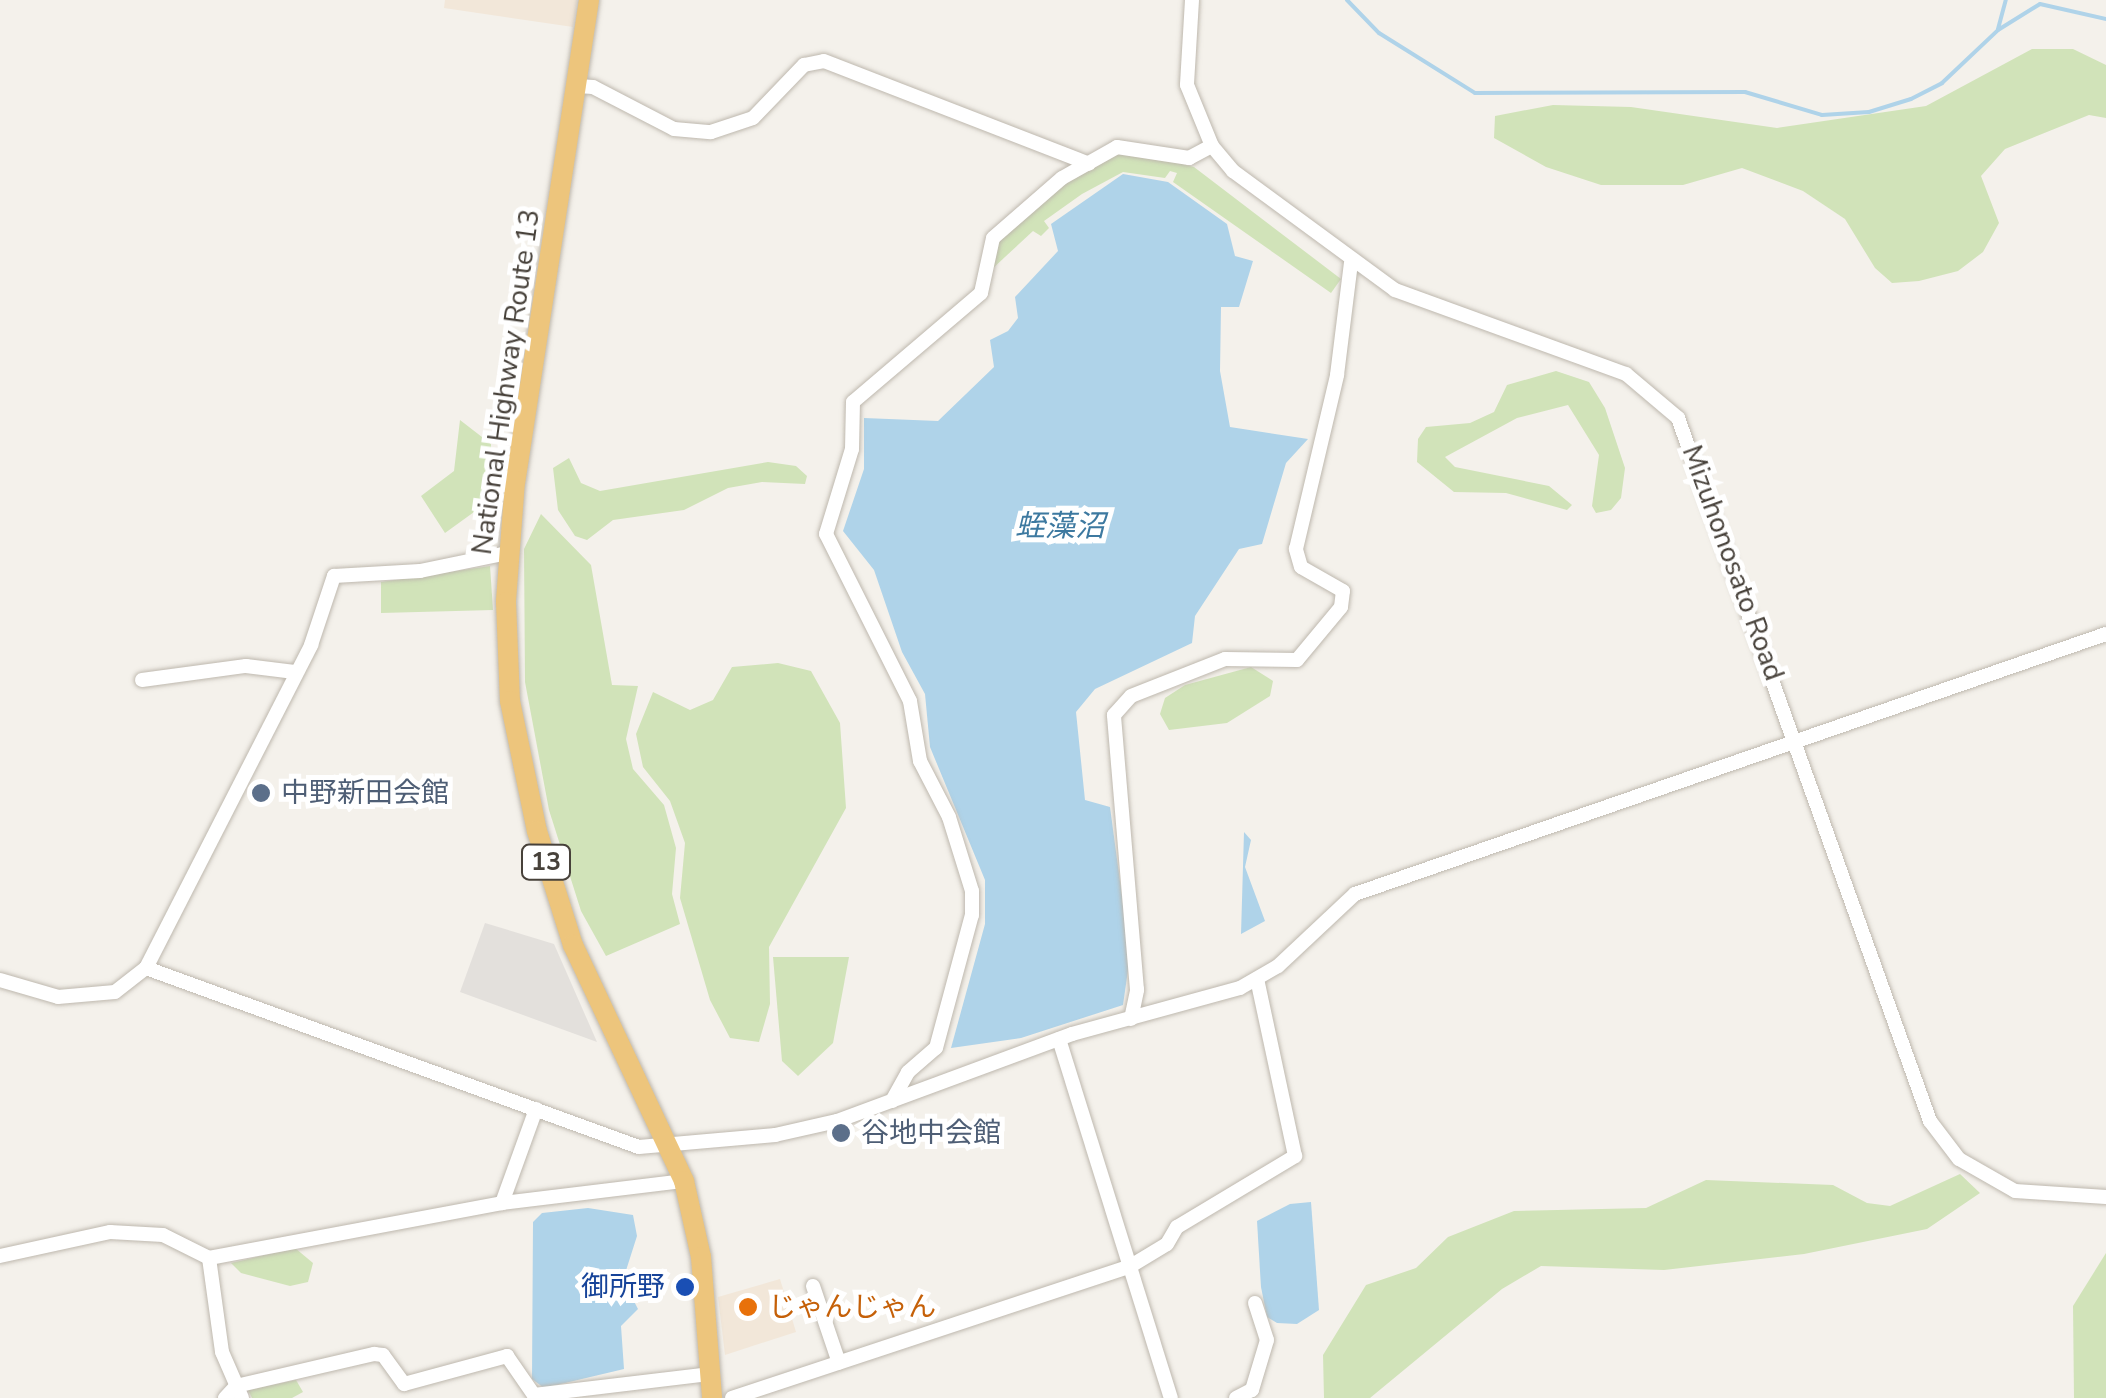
<!DOCTYPE html>
<meta charset="utf-8">
<style>
body{margin:0}
#map{position:relative;width:2106px;height:1398px;overflow:hidden;background:#f4f1eb;font-family:"Nunito Sans","Noto Sans JP",sans-serif}
div>[style]{position:absolute}
.commercial>*{inset:0;background:#f2e7d9}
.industrial>*{inset:0;background:#e3e0dc}
.green>*{inset:0;background:#d1e3b9}
.water>*{inset:0;background:#afd3e9}
.stream>*{height:4px;margin:-2px;padding:0 2px;transform-origin:2px;border-radius:2px;background:#afd3e9}
.roads{filter:drop-shadow(0 0 2px #beb8ae) drop-shadow(0 0 2px #beb8ae)}
.minor>*{height:14px;margin:-7px;padding:0 7px;transform-origin:7px;border-radius:7px;background:#fff}
.highway>*{height:20px;margin:-10px;padding:0 10px;transform-origin:10px;border-radius:10px;background:#edc57c}
.dots>*{width:28px;height:28px;translate:-50% -50%;box-sizing:border-box;border:5px solid #fff;border-radius:50%}
span{translate:-50% -50%;white-space:nowrap;text-align:center;line-height:1.15;-webkit-text-stroke:10px #fff;paint-order:stroke}
.shield-label span{padding:2px 8px;background:#fff;border:2px solid;border-radius:8px;-webkit-text-stroke-width:0}
.shield-label{font-size:25px;color:#47413a;font-weight:700}
.street-label{font-size:28px;color:#47413a}
.service-label{font-size:28px;color:#4e5e75}
.left{translate:0 -50%;text-align:left}
.transit-label{font-size:28px;color:#164399}
.right{translate:-100% -50%;text-align:right}
.food-label{font-size:28px;color:#c56008}
.water-label{font-size:30px;color:#3d79a0;font-style:italic}
</style>
<div id="map">
<div class="commercial">
<i style="clip-path:polygon(445px 0,577px 0,573px 27px,444px 8px)"></i>
<i style="clip-path:polygon(780px 1279px,796px 1332px,725px 1355px,718px 1297px)"></i>
</div>
<div class="industrial">
<i style="clip-path:polygon(485px 923px,554px 944px,597px 1042px,460px 992px)"></i>
</div>
<div class="green">
<i style="clip-path:polygon(2032px 49px,2073px 49px,2106px 65px,2106px 118px,2089px 115px,2005px 149px,1981px 176px,1999px 223px,1983px 252px,1958px 271px,1919px 281px,1892px 283px,1875px 268px,1845px 219px,1803px 191px,1742px 168px,1683px 185px,1601px 185px,1546px 167px,1494px 138px,1495px 116px,1553px 105px,1631px 107px,1777px 128px,1926px 106px)"></i>
<i style="clip-path:polygon(1127px 150px,1194px 167px,1341px 279px,1331px 293px,1173px 182px,1177px 173px,1170px 171px,1165px 178px,1123px 172px,1082px 194px,1044px 221px,1049px 228px,1041px 236px,1033px 231px,991px 270px,997px 239px,1042px 198px,1098px 161px)"></i>
<i style="clip-path:polygon(1556px 371px,1589px 382px,1605px 408px,1625px 468px,1621px 498px,1611px 510px,1596px 513px,1592px 506px,1599px 455px,1568px 405px,1517px 418px,1445px 457px,1455px 467px,1549px 486px,1572px 505px,1567px 510px,1506px 493px,1454px 492px,1417px 462px,1418px 439px,1426px 427px,1470px 423px,1494px 412px,1507px 385px)"></i>
<i style="clip-path:polygon(460px 420px,491px 444px,492px 499px,445px 533px,421px 496px,454px 471px)"></i>
<i style="clip-path:polygon(569px 458px,581px 483px,600px 491px,768px 462px,796px 466px,807px 476px,805px 484px,762px 482px,728px 488px,684px 510px,613px 520px,587px 540px,575px 536px,558px 510px,553px 468px)"></i>
<i style="clip-path:polygon(541px 514px,591px 565px,612px 685px,638px 686px,626px 739px,633px 769px,664px 805px,676px 848px,672px 894px,680px 924px,606px 956px,581px 911px,549px 810px,525px 682px,524px 549px)"></i>
<i style="clip-path:polygon(490px 566px,493px 610px,381px 613px,381px 582px)"></i>
<i style="clip-path:polygon(778px 663px,811px 671px,840px 723px,846px 808px,769px 947px,770px 1004px,759px 1042px,730px 1038px,710px 1000px,680px 898px,685px 843px,670px 801px,643px 767px,636px 734px,653px 692px,690px 710px,713px 700px,732px 667px)"></i>
<i style="clip-path:polygon(1251px 667px,1273px 681px,1270px 696px,1227px 723px,1169px 730px,1160px 714px,1165px 698px,1185px 685px)"></i>
<i style="clip-path:polygon(773px 957px,849px 957px,833px 1043px,798px 1076px,782px 1061px)"></i>
<i style="clip-path:polygon(1960px 1174px,1980px 1193px,1927px 1229px,1804px 1254px,1664px 1270px,1541px 1266px,1502px 1289px,1370px 1398px,1324px 1398px,1323px 1355px,1366px 1285px,1416px 1268px,1448px 1237px,1514px 1211px,1646px 1208px,1706px 1180px,1833px 1185px,1867px 1203px,1890px 1206px)"></i>
<i style="clip-path:polygon(295px 1248px,313px 1263px,308px 1282px,290px 1286px,241px 1273px,231px 1263px)"></i>
<i style="clip-path:polygon(2106px 1253px,2106px 1398px,2074px 1398px,2073px 1306px)"></i>
<i style="clip-path:polygon(296px 1380px,303px 1392px,292px 1398px,252px 1398px,248px 1390px)"></i>
</div>
<div class="water">
<i style="clip-path:polygon(1123px 174px,1168px 182px,1227px 224px,1235px 256px,1253px 261px,1239px 307px,1221px 307px,1220px 371px,1230px 427px,1308px 439px,1286px 463px,1262px 544px,1239px 549px,1195px 616px,1192px 643px,1095px 689px,1076px 712px,1085px 800px,1110px 807px,1130px 956px,1123px 1005px,1021px 1038px,951px 1048px,985px 924px,985px 880px,930px 747px,925px 694px,902px 652px,874px 570px,843px 531px,864px 469px,864px 418px,938px 421px,994px 367px,990px 340px,1008px 331px,1018px 318px,1015px 297px,1058px 251px,1051px 224px)"></i>
<i style="clip-path:polygon(1244px 832px,1251px 840px,1245px 867px,1265px 921px,1241px 934px)"></i>
<i style="clip-path:polygon(1311px 1202px,1319px 1310px,1297px 1324px,1277px 1323px,1267px 1317px,1261px 1287px,1257px 1221px,1290px 1204px)"></i>
<i style="clip-path:polygon(588px 1208px,633px 1215px,637px 1236px,623px 1280px,638px 1309px,621px 1326px,624px 1369px,544px 1388px,532px 1379px,533px 1222px,542px 1213px)"></i>
</div>
<div class="stream">
<i style="left:1347px;top:0;width:46px;rotate:45.9deg"></i>
<i style="left:1379px;top:33px;width:113px;rotate:32deg"></i>
<i style="left:1475px;top:93px;width:270px;rotate:-0.2deg"></i>
<i style="left:1745px;top:92px;width:80px;rotate:16.6deg"></i>
<i style="left:1822px;top:115px;width:47px;rotate:-3.7deg"></i>
<i style="left:1869px;top:112px;width:44px;rotate:-17.2deg"></i>
<i style="left:1911px;top:99px;width:35px;rotate:-27deg"></i>
<i style="left:1942px;top:83px;width:77px;rotate:-43.4deg"></i>
<i style="left:1998px;top:30px;width:49px;rotate:-31.8deg"></i>
<i style="left:2040px;top:4px;width:68px;rotate:12.8deg"></i>
<i style="left:1998px;top:29px;width:30px;rotate:-75deg"></i>
</div>
<div class="roads">
<div class="minor">
<i style="left:1192px;top:0;width:85px;rotate:93.4deg"></i>
<i style="left:1187px;top:85px;width:66px;rotate:67.7deg"></i>
<i style="left:1212px;top:146px;width:33px;rotate:50deg"></i>
<i style="left:1233px;top:171px;width:201px;rotate:36.3deg"></i>
<i style="left:1395px;top:290px;width:246px;rotate:20deg"></i>
<i style="left:1626px;top:374px;width:68px;rotate:40.2deg"></i>
<i style="left:1678px;top:418px;width:747px;rotate:70.28deg"></i>
<i style="left:1930px;top:1121px;width:48px;rotate:52.7deg"></i>
<i style="left:1959px;top:1159px;width:64px;rotate:29.7deg"></i>
<i style="left:2015px;top:1191px;width:91px;rotate:3.8deg"></i>
<i style="left:578px;top:86px;width:15px;rotate:4deg"></i>
<i style="left:593px;top:87px;width:91px;rotate:27.4deg"></i>
<i style="left:674px;top:129px;width:37px;rotate:5deg"></i>
<i style="left:711px;top:132px;width:44px;rotate:-18.4deg"></i>
<i style="left:753px;top:118px;width:74px;rotate:-46.1deg"></i>
<i style="left:804px;top:65px;width:20px;rotate:-11deg"></i>
<i style="left:824px;top:61px;width:284px;rotate:21.2deg"></i>
<i style="left:142px;top:680px;width:105px;rotate:-7.7deg"></i>
<i style="left:246px;top:666px;width:49px;rotate:7deg"></i>
<i style="left:146px;top:968px;width:524px;rotate:19.96deg"></i>
<i style="left:639px;top:1147px;width:137px;rotate:-5deg"></i>
<i style="left:775px;top:1135px;width:64px;rotate:-12.7deg"></i>
<i style="left:837px;top:1121px;width:251px;rotate:-20.3deg"></i>
<i style="left:1072px;top:1034px;width:174px;rotate:-15.3deg"></i>
<i style="left:1240px;top:988px;width:44px;rotate:-30.1deg"></i>
<i style="left:1278px;top:966px;width:105px;rotate:-43.1deg"></i>
<i style="left:1355px;top:894px;width:795px;rotate:-19.1deg"></i>
<i style="left:0;top:980px;width:60px;rotate:16.3deg"></i>
<i style="left:58px;top:997px;width:57px;rotate:-5deg"></i>
<i style="left:115px;top:992px;width:39px;rotate:-38deg"></i>
<i style="left:146px;top:968px;width:363px;rotate:-62.9deg"></i>
<i style="left:311px;top:645px;width:73px;rotate:-71.6deg"></i>
<i style="left:334px;top:576px;width:86px;rotate:-3.3deg"></i>
<i style="left:420px;top:571px;width:90px;rotate:-11.6deg"></i>
<i style="left:1131px;top:1019px;width:30px;rotate:-78deg"></i>
<i style="left:1137px;top:990px;width:276px;rotate:-94.8deg"></i>
<i style="left:1114px;top:715px;width:25px;rotate:-48deg"></i>
<i style="left:1131px;top:696px;width:101px;rotate:-21.5deg"></i>
<i style="left:1225px;top:659px;width:72px;rotate:0.8deg"></i>
<i style="left:1297px;top:660px;width:69px;rotate:-50.3deg"></i>
<i style="left:1341px;top:607px;width:16px;rotate:-83deg"></i>
<i style="left:1343px;top:591px;width:48px;rotate:-150.3deg"></i>
<i style="left:1301px;top:567px;width:19px;rotate:-106deg"></i>
<i style="left:1296px;top:549px;width:179px;rotate:-76.7deg"></i>
<i style="left:1337px;top:375px;width:113px;rotate:-82.9deg"></i>
<i style="left:1059px;top:1039px;width:376px;rotate:72.7deg"></i>
<i style="left:892px;top:1101px;width:33px;rotate:-61deg"></i>
<i style="left:908px;top:1072px;width:37px;rotate:-41deg"></i>
<i style="left:936px;top:1048px;width:138px;rotate:-74.9deg"></i>
<i style="left:972px;top:915px;width:24px;rotate:-90deg"></i>
<i style="left:972px;top:891px;width:77px;rotate:-107.3deg"></i>
<i style="left:949px;top:817px;width:63px;rotate:-117.4deg"></i>
<i style="left:920px;top:761px;width:61px;rotate:-99.5deg"></i>
<i style="left:910px;top:701px;width:187px;rotate:-116.7deg"></i>
<i style="left:826px;top:534px;width:89px;rotate:-73deg"></i>
<i style="left:852px;top:449px;width:47px;rotate:-88.8deg"></i>
<i style="left:853px;top:402px;width:168px;rotate:-40.4deg"></i>
<i style="left:981px;top:293px;width:56px;rotate:-77.7deg"></i>
<i style="left:993px;top:238px;width:91px;rotate:-41deg"></i>
<i style="left:1062px;top:178px;width:63px;rotate:-29.4deg"></i>
<i style="left:1117px;top:147px;width:73px;rotate:8.7deg"></i>
<i style="left:1189px;top:158px;width:26px;rotate:-28deg"></i>
<i style="left:502px;top:1203px;width:100px;rotate:-70.1deg"></i>
<i style="left:0;top:1256px;width:113px;rotate:-12.3deg"></i>
<i style="left:110px;top:1232px;width:53px;rotate:3.2deg"></i>
<i style="left:163px;top:1235px;width:51px;rotate:26.6deg"></i>
<i style="left:209px;top:1258px;width:298px;rotate:-10.6deg"></i>
<i style="left:502px;top:1203px;width:183px;rotate:-6.9deg"></i>
<i style="left:209px;top:1258px;width:95px;rotate:82.1deg"></i>
<i style="left:222px;top:1352px;width:50px;rotate:66.5deg"></i>
<i style="left:813px;top:1286px;width:81px;rotate:71.3deg"></i>
<i style="left:225px;top:1398px;width:16px;rotate:-47deg"></i>
<i style="left:236px;top:1386px;width:142px;rotate:-13.1deg"></i>
<i style="left:374px;top:1354px;width:9px;rotate:6deg"></i>
<i style="left:383px;top:1355px;width:36px;rotate:54deg"></i>
<i style="left:404px;top:1384px;width:107px;rotate:-15.2deg"></i>
<i style="left:507px;top:1356px;width:47px;rotate:55.3deg"></i>
<i style="left:534px;top:1395px;width:176px;rotate:-6.8deg"></i>
<i style="left:732px;top:1398px;width:418px;rotate:-18.3deg"></i>
<i style="left:1129px;top:1267px;width:44px;rotate:-31.2deg"></i>
<i style="left:1167px;top:1244px;width:20px;rotate:-60deg"></i>
<i style="left:1177px;top:1227px;width:138px;rotate:-31deg"></i>
<i style="left:1295px;top:1156px;width:181px;rotate:-102.1deg"></i>
<i style="left:1236px;top:1398px;width:18px;rotate:-27deg"></i>
<i style="left:1252px;top:1390px;width:52px;rotate:-73.3deg"></i>
<i style="left:1267px;top:1340px;width:39px;rotate:-108deg"></i>
</div>
<div class="highway">
<i style="left:589px;top:0;width:487px;rotate:98.7deg"></i>
<i style="left:515px;top:481px;width:121px;rotate:94.3deg"></i>
<i style="left:506px;top:602px;width:99px;rotate:87.7deg"></i>
<i style="left:510px;top:701px;width:133px;rotate:78.3deg"></i>
<i style="left:537px;top:831px;width:120px;rotate:72.5deg"></i>
<i style="left:573px;top:945px;width:261px;rotate:64.8deg"></i>
<i style="left:684px;top:1181px;width:78px;rotate:77.4deg"></i>
<i style="left:701px;top:1257px;width:141px;rotate:85.5deg"></i>
</div>
</div>
<div class="dots">
<i style="left:261px;top:793px;background:#5c6f8a"></i>
<i style="left:841px;top:1133px;background:#5c6f8a"></i>
<i style="left:685px;top:1287px;background:#1a4fb4"></i>
<i style="left:748px;top:1307px;background:#e8710a"></i>
</div>
<div class="shield-label">
<span style="left:546px;top:862px">13</span>
</div>
<div class="street-label">
<span style="left:506px;top:382px;rotate:-82deg">National Highway Route 13</span>
<span style="left:1733px;top:563px;rotate:70deg">Mizuhonosato Road</span>
</div>
<div class="service-label">
<span class="left" style="left:281px;top:793px">中野新田会館</span>
<span class="left" style="left:861px;top:1133px">谷地中会館</span>
</div>
<div class="transit-label">
<span class="right" style="left:665px;top:1287px">御所野</span>
</div>
<div class="food-label">
<span class="left" style="left:768px;top:1307px">じゃんじゃん</span>
</div>
<div class="water-label">
<span style="left:1060px;top:527px">蛭藻沼</span>
</div>
</div>
